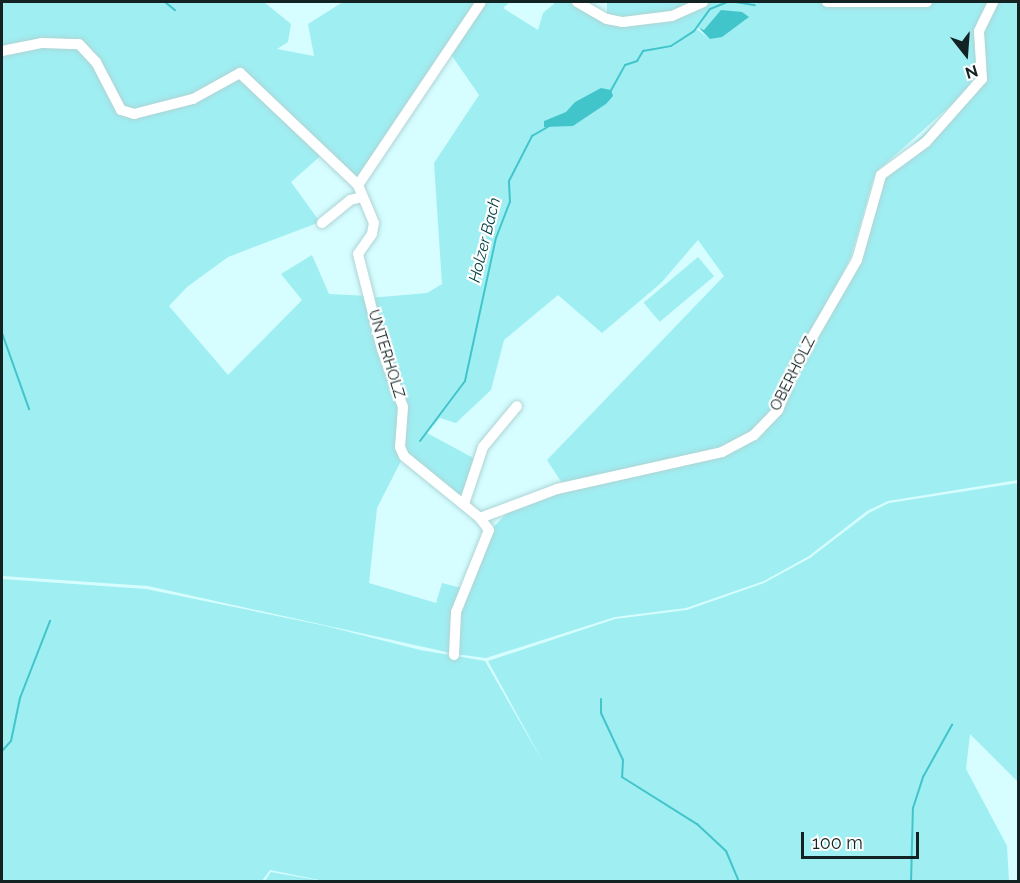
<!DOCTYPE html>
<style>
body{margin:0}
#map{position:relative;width:1020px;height:883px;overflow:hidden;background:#d6fdff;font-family:Raleway,sans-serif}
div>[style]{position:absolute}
.green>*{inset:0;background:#9feef2;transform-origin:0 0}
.water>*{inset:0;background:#41c5cb}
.stream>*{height:2px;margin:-1px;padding:0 1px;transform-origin:1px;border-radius:1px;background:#41c5cb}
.roads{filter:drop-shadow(0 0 2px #aed4d5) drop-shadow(0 0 2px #aed4d5)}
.minor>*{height:10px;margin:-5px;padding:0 5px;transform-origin:5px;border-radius:5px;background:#fff}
span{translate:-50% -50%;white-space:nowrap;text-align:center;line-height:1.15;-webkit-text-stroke:4.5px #fff;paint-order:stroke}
.street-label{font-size:15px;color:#132222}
.water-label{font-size:16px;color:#034144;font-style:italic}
.frame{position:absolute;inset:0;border:3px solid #132222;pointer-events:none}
.north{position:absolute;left:936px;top:24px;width:60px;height:60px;-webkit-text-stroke:4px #fff;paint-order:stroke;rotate:163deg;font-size:16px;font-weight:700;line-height:24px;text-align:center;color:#132222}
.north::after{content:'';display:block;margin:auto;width:21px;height:27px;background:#132222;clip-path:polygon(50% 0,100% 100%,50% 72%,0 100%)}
.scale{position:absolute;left:801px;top:832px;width:118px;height:27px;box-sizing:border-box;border:3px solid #132222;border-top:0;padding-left:8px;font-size:18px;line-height:21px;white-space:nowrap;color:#132222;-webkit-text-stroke:4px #fff;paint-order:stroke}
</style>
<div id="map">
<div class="green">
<i style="clip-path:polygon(2px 2px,264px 2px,291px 24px,288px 42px,277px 49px,314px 56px,308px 24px,343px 2px,478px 2px,358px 183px,241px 72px,192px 98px,135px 113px,122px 109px,80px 43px,2px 50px)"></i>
<i style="clip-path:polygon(evenodd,483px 2px,510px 2px,503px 8px,538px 30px,543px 13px,556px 2px,573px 2px,595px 16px,648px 22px,705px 2px,988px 2px,977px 22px,979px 55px,969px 89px,875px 173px,851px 256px,777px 411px,755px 436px,721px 451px,564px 486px,547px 460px,724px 276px,698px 240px,661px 283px,602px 333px,558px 295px,504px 340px,491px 390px,456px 423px,440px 418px,427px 433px,477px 460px,463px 503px,405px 455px,404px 407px,370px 298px,427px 293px,442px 284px,434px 163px,479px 95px,450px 53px,483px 2px,742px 22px,710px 39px,694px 27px,704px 30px,742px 22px,483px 2px,601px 89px,611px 90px,606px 104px,573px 126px,544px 121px,567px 112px,575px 102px,601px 89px)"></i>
<i style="clip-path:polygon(607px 2px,700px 2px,648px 20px,607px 17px)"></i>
<i style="clip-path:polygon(993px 2px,1018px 2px,1018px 480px,888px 501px,867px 511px,809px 556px,764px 581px,686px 608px,615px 617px,486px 658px,455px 654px,457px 612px,490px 531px,516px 503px,723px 453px,757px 440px,781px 414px,854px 257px,880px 175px,972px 89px,981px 55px,980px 23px)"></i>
<i style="clip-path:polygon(56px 44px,87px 51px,120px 110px,172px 108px,239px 74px,325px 152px,291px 182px,320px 222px,228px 257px,187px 287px,169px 306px,228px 375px,302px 300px,281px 274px,312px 255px,329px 294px,368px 296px,402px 408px,403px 457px,377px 508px,369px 583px,436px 603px,442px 583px,465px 589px,451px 653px,148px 586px,2px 576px,2px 52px)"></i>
<i style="left:698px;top:257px;width:25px;height:71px;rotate:50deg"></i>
<i style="clip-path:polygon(1018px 483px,1018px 782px,970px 734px,966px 769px,1007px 846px,1009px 881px,329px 882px,270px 870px,261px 882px,2px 881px,2px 579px,146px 589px,326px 626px,420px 650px,485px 661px,544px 764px,488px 661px,615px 619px,687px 610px,764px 583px,810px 558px,869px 513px,889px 503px)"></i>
<i style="clip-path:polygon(271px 872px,322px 881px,265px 881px)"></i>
</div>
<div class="water">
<i style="clip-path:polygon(721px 10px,742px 12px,749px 17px,722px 37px,710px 39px,699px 28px,704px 30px)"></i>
<i style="clip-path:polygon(601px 88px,611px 90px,613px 96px,606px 104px,573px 126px,544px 127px,544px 121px,566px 112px,575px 102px)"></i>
</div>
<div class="stream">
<i style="left:165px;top:2px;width:13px;rotate:39deg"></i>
<i style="left:735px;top:2px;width:20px;rotate:9deg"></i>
<i style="left:609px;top:94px;width:33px;rotate:-61deg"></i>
<i style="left:625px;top:65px;width:13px;rotate:-18deg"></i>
<i style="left:637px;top:61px;width:12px;rotate:-59deg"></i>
<i style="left:643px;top:51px;width:28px;rotate:-10deg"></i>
<i style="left:671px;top:46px;width:27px;rotate:-33deg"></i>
<i style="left:694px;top:31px;width:27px;rotate:-54deg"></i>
<i style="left:710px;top:9px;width:18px;rotate:-22deg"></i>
<i style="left:2px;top:333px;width:81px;rotate:70.4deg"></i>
<i style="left:420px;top:441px;width:75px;rotate:-53.1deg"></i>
<i style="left:465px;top:381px;width:146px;rotate:-77.8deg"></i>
<i style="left:496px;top:238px;width:39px;rotate:-69deg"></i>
<i style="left:510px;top:202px;width:21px;rotate:-93deg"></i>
<i style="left:509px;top:181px;width:51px;rotate:-62.9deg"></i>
<i style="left:532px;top:136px;width:20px;rotate:-30deg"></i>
<i style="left:601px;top:699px;width:14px;rotate:90deg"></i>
<i style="left:601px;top:713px;width:52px;rotate:64.9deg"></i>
<i style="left:623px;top:760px;width:17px;rotate:93deg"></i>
<i style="left:622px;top:777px;width:89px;rotate:32.1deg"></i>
<i style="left:697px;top:824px;width:40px;rotate:43deg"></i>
<i style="left:726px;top:851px;width:34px;rotate:67deg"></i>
<i style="left:2px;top:751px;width:13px;rotate:-48deg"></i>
<i style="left:11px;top:741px;width:44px;rotate:-78.2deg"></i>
<i style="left:20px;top:698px;width:83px;rotate:-68.7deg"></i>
<i style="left:911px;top:882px;width:74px;rotate:-88.5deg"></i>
<i style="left:913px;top:808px;width:33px;rotate:-72deg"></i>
<i style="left:923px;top:777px;width:60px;rotate:-60.9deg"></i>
</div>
<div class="roads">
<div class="minor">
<i style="left:577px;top:2px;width:34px;rotate:30deg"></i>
<i style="left:607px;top:19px;width:16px;rotate:11deg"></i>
<i style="left:623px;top:22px;width:49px;rotate:-7deg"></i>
<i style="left:672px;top:16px;width:34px;rotate:-24deg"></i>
<i style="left:827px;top:2px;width:100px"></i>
<i style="left:2px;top:51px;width:41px;rotate:-11.3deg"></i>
<i style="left:42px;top:43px;width:37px;rotate:2deg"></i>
<i style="left:79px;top:44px;width:25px;rotate:47deg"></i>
<i style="left:96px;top:62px;width:54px;rotate:62.5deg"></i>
<i style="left:121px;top:110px;width:14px;rotate:17deg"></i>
<i style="left:134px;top:114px;width:61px;rotate:-14.3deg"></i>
<i style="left:193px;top:99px;width:54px;rotate:-29deg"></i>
<i style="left:240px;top:73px;width:163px;rotate:43.5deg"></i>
<i style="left:322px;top:223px;width:36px;rotate:-39deg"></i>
<i style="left:350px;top:200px;width:12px;rotate:-14deg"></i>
<i style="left:464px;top:504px;width:60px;rotate:-71.6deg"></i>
<i style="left:483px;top:447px;width:53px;rotate:-50.3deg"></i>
<i style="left:480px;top:518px;width:82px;rotate:-20.6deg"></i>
<i style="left:557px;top:489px;width:169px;rotate:-12.6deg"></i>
<i style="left:722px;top:452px;width:36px;rotate:-28deg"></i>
<i style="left:754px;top:435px;width:35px;rotate:-46deg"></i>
<i style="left:778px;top:410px;width:44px;rotate:-68.7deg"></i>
<i style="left:794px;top:369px;width:126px;rotate:-60deg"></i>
<i style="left:857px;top:260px;width:88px;rotate:-74.2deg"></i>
<i style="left:881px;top:175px;width:56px;rotate:-36.3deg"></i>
<i style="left:926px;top:142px;width:84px;rotate:-48.4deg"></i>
<i style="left:982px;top:79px;width:48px;rotate:-93.6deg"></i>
<i style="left:979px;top:31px;width:32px;rotate:-64deg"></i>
<i style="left:454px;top:655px;width:43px;rotate:-87.3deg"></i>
<i style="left:456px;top:612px;width:88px;rotate:-68.1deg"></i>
<i style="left:489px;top:530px;width:15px;rotate:-127deg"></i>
<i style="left:480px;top:518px;width:98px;rotate:-140.8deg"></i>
<i style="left:404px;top:456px;width:10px;rotate:-114deg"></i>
<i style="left:400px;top:447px;width:40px;rotate:-85.7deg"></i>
<i style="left:403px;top:407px;width:62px;rotate:-109.9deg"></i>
<i style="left:382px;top:349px;width:98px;rotate:-104.2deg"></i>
<i style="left:358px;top:254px;width:24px;rotate:-55deg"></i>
<i style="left:372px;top:234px;width:11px;rotate:-80deg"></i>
<i style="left:374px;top:223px;width:41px;rotate:-112.8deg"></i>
<i style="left:358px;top:185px;width:220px;rotate:-56.1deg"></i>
</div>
</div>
<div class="street-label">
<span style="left:386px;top:354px;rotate:73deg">UNTERHOLZ</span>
<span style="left:793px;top:374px;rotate:-63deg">OBERHOLZ</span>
</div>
<div class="water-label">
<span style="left:485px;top:240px;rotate:-76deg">Holzer Bach</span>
</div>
<div class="frame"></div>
<div class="north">N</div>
<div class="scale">100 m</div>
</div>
